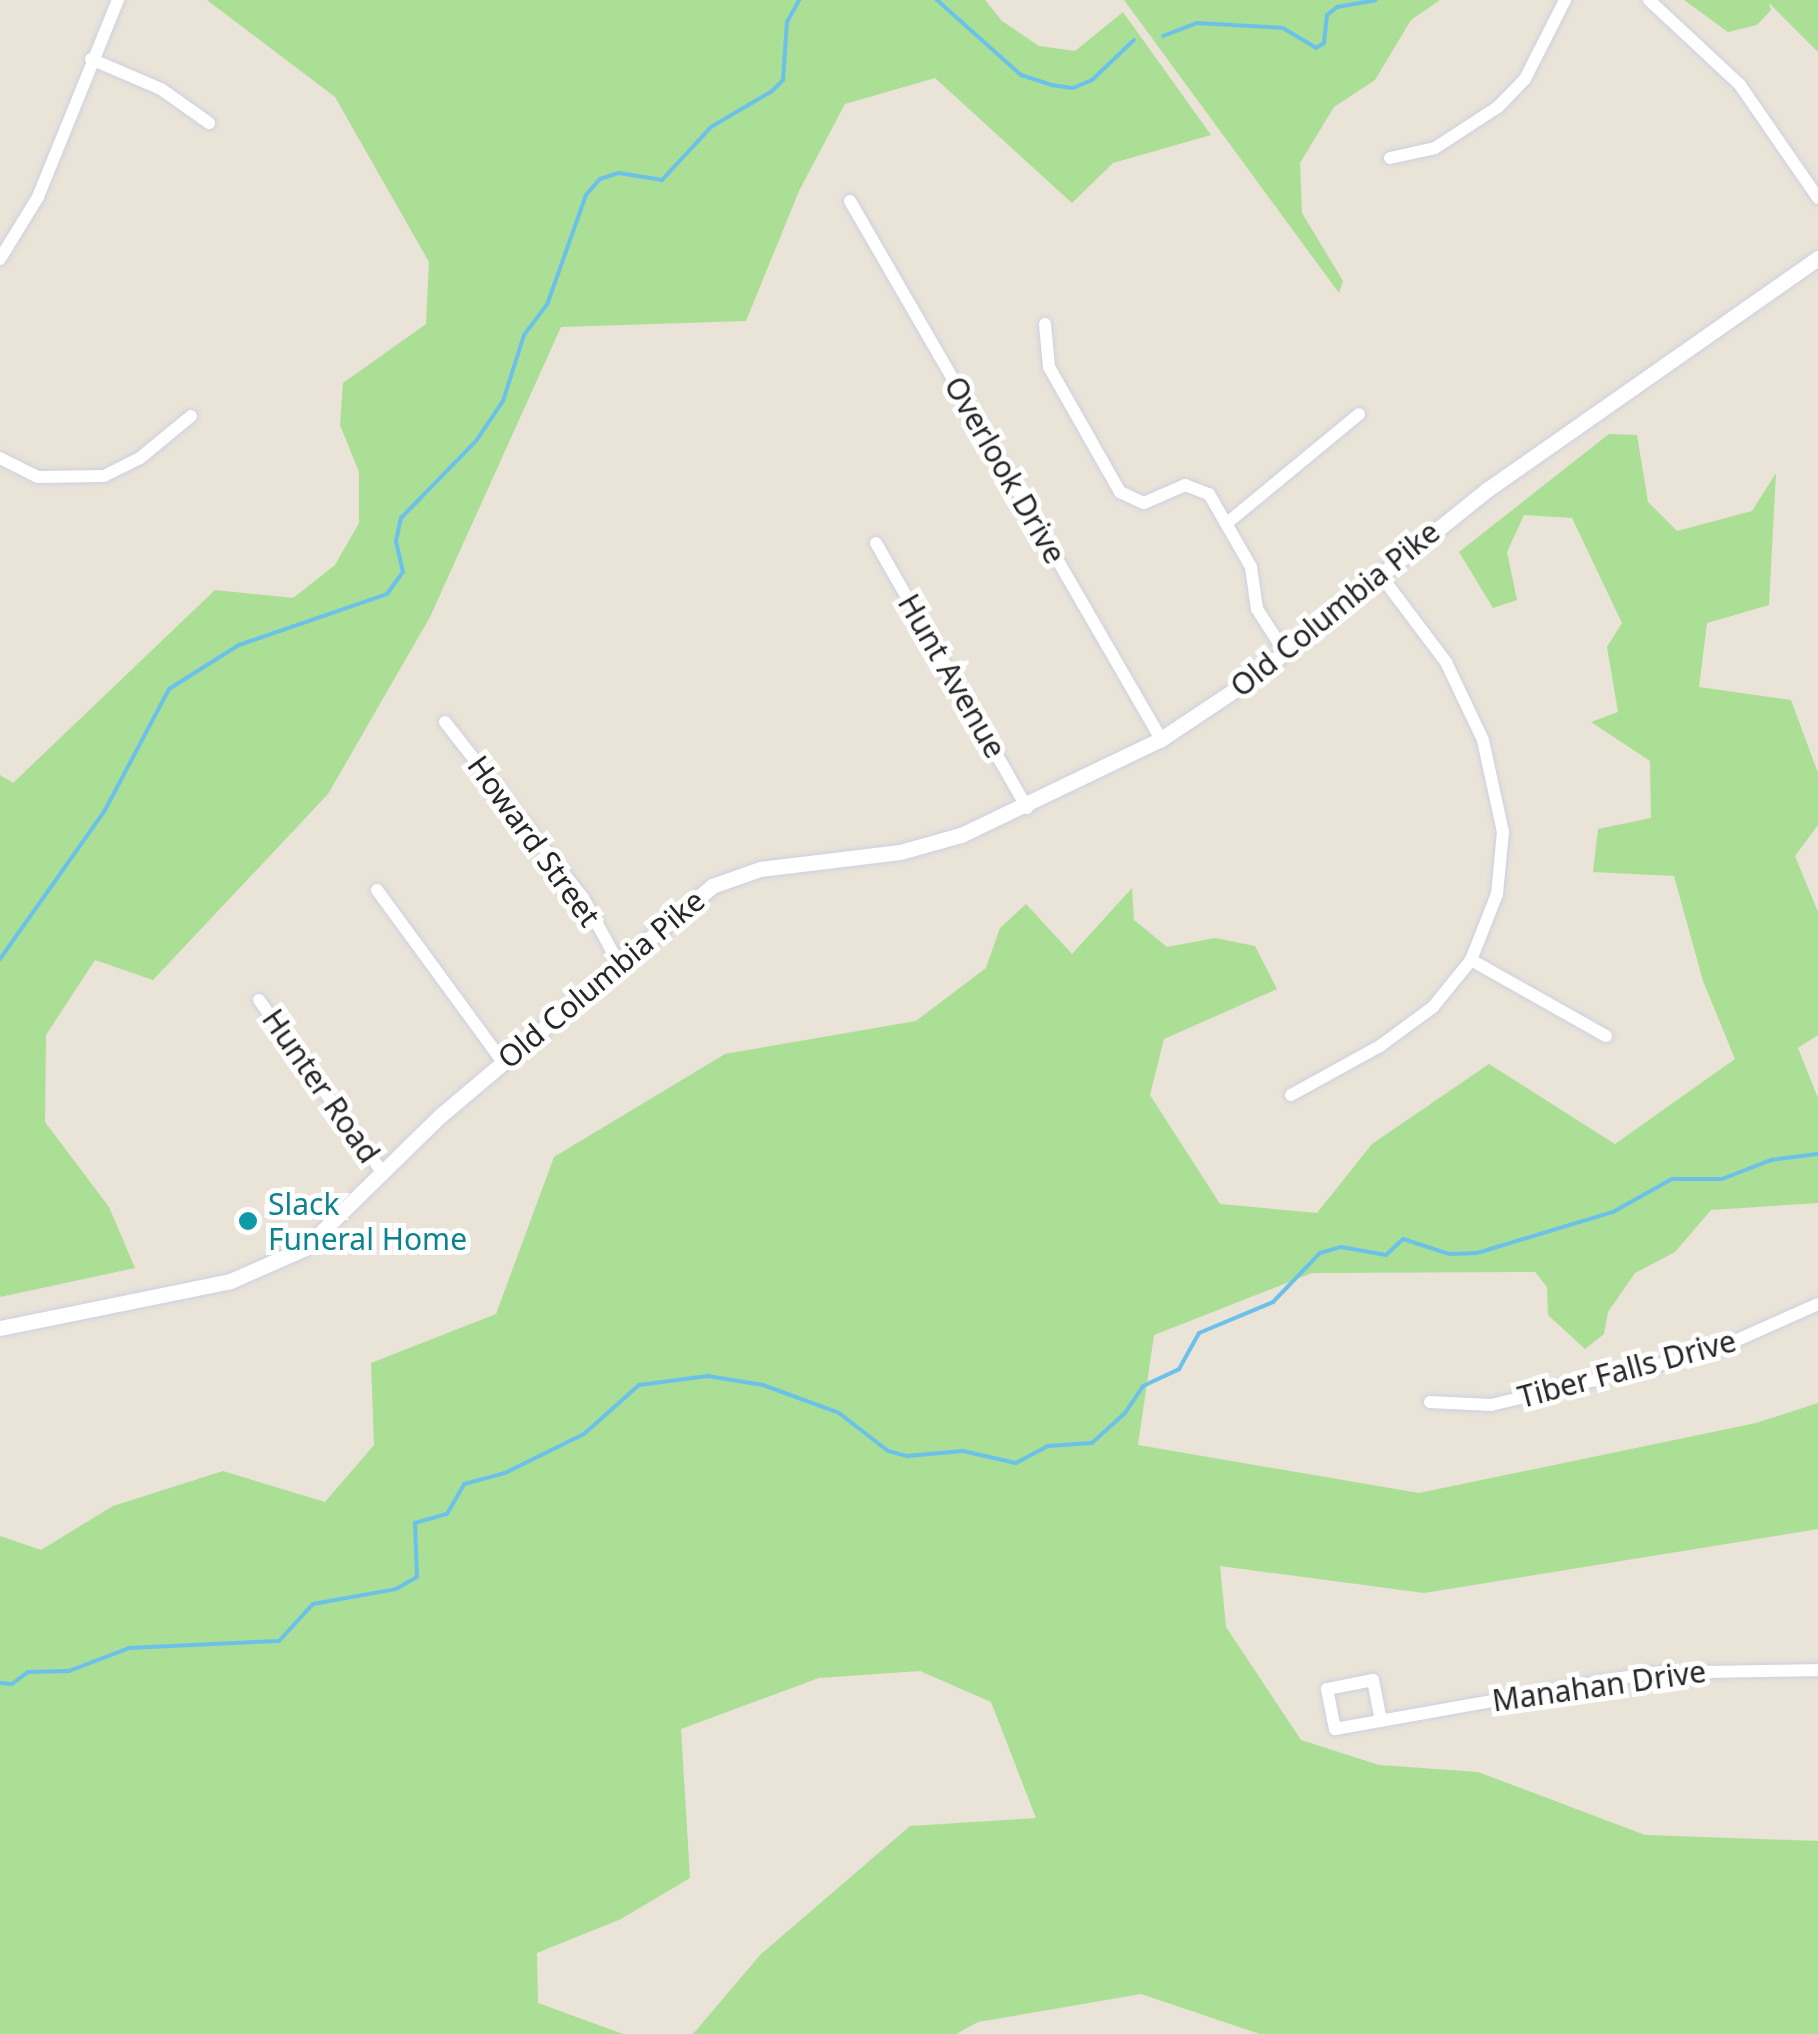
<!DOCTYPE html>
<style>
body{margin:0}
#map{position:relative;width:1818px;height:2034px;overflow:hidden;background:#e9e3d8;font-family:"Noto Sans",sans-serif}
div>[style]{position:absolute}
.green>*{inset:0;background:#aadf95}
.stream>*{height:4px;margin:-2px;padding:0 2px;transform-origin:2px;border-radius:2px;background:#6cc1ea}
.roads{filter:drop-shadow(0 0 2px #cdd0e0) drop-shadow(0 0 2px #cdd0e0)}
.minor>*{height:12px;margin:-6px;padding:0 6px;transform-origin:6px;border-radius:6px;background:#fff}
.tertiary>*{height:15px;margin:-7.5px;padding:0 7.5px;transform-origin:7.5px;border-radius:7.5px;background:#fff}
.dots>*{width:28px;height:28px;translate:-50% -50%;box-sizing:border-box;border:5px solid #fff;border-radius:50%}
span{translate:-50% -50%;white-space:nowrap;text-align:center;line-height:1.15;-webkit-text-stroke:10px #fff;paint-order:stroke}
.street-label{font-size:30px;color:#262626}
.culture-label{font-size:30px;color:#0d838f}
.left{translate:0 -50%;text-align:left}
</style>
<div id="map">
<div class="green">
<i style="clip-path:polygon(207px 0,985px 0,1002px 21px,1039px 46px,1075px 51px,1123px 12px,1211px 135px,1113px 163px,1072px 203px,935px 78px,845px 104px,799px 191px,746px 321px,561px 327px,430px 617px,328px 794px,153px 980px,95px 960px,46px 1035px,45px 1122px,109px 1207px,135px 1268px,0 1297px,0 775px,13px 783px,215px 590px,293px 598px,335px 565px,359px 523px,359px 472px,340px 425px,343px 383px,426px 324px,429px 262px,335px 97px)"></i>
<i style="clip-path:polygon(1124px 0,1440px 0,1411px 20px,1375px 80px,1334px 107px,1300px 163px,1302px 213px,1343px 281px,1339px 293px)"></i>
<i style="clip-path:polygon(1684px 0,1818px 0,1818px 52px,1769px 3px,1771px 10px,1757px 25px,1728px 32px)"></i>
<i style="clip-path:polygon(1609px 434px,1637px 435px,1648px 502px,1677px 531px,1752px 511px,1776px 473px,1769px 605px,1707px 623px,1699px 687px,1791px 700px,1818px 773px,1818px 825px,1795px 856px,1818px 912px,1818px 1035px,1798px 1048px,1818px 1098px,1818px 1203px,1711px 1210px,1675px 1252px,1635px 1273px,1608px 1312px,1604px 1334px,1585px 1349px,1548px 1315px,1547px 1287px,1535px 1272px,1312px 1273px,1154px 1335px,1138px 1445px,1419px 1493px,1756px 1423px,1818px 1403px,1818px 1529px,1424px 1593px,1220px 1566px,1226px 1627px,1301px 1740px,1379px 1765px,1478px 1772px,1645px 1835px,1818px 1841px,1818px 2034px,1260px 2034px,1141px 1994px,978px 2022px,956px 2034px,693px 2034px,761px 1954px,910px 1826px,1036px 1818px,991px 1702px,920px 1671px,819px 1678px,681px 1729px,690px 1878px,621px 1919px,537px 1953px,538px 2003px,623px 2034px,0 2034px,0 1536px,41px 1550px,113px 1506px,223px 1471px,325px 1502px,374px 1445px,371px 1363px,496px 1314px,554px 1157px,725px 1054px,916px 1021px,986px 968px,1000px 928px,1026px 904px,1072px 954px,1132px 888px,1134px 920px,1167px 947px,1215px 938px,1255px 946px,1277px 989px,1164px 1039px,1150px 1095px,1220px 1204px,1317px 1213px,1372px 1144px,1489px 1064px,1615px 1144px,1735px 1059px,1703px 981px,1674px 876px,1593px 872px,1598px 829px,1651px 818px,1650px 761px,1591px 722px,1618px 712px,1607px 647px,1622px 623px,1572px 518px,1524px 515px,1507px 552px,1517px 600px,1493px 608px,1459px 552px)"></i>
</div>
<div class="stream">
<i style="left:937px;top:0;width:113px;rotate:41.8deg"></i>
<i style="left:1021px;top:75px;width:32px;rotate:18deg"></i>
<i style="left:1051px;top:85px;width:22px;rotate:8deg"></i>
<i style="left:1073px;top:88px;width:21px;rotate:-23deg"></i>
<i style="left:1092px;top:80px;width:58px;rotate:-43.6deg"></i>
<i style="left:1163px;top:36px;width:36px;rotate:-21deg"></i>
<i style="left:1197px;top:23px;width:86px;rotate:3.3deg"></i>
<i style="left:1283px;top:28px;width:39px;rotate:31deg"></i>
<i style="left:1316px;top:48px;width:9px;rotate:-32deg"></i>
<i style="left:1324px;top:43px;width:28px;rotate:-84deg"></i>
<i style="left:1327px;top:15px;width:13px;rotate:-39deg"></i>
<i style="left:1337px;top:7px;width:39px;rotate:-10deg"></i>
<i style="left:0;top:959px;width:182px;rotate:-54.8deg"></i>
<i style="left:105px;top:810px;width:137px;rotate:-62.1deg"></i>
<i style="left:169px;top:689px;width:83px;rotate:-32.2deg"></i>
<i style="left:239px;top:645px;width:157px;rotate:-19deg"></i>
<i style="left:387px;top:594px;width:27px;rotate:-54deg"></i>
<i style="left:403px;top:572px;width:32px;rotate:-103deg"></i>
<i style="left:396px;top:541px;width:24px;rotate:-78deg"></i>
<i style="left:401px;top:518px;width:107px;rotate:-45.8deg"></i>
<i style="left:476px;top:441px;width:48px;rotate:-56deg"></i>
<i style="left:503px;top:401px;width:69px;rotate:-72.3deg"></i>
<i style="left:524px;top:335px;width:38px;rotate:-53deg"></i>
<i style="left:547px;top:305px;width:117px;rotate:-70.5deg"></i>
<i style="left:586px;top:195px;width:21px;rotate:-49deg"></i>
<i style="left:600px;top:179px;width:20px;rotate:-18deg"></i>
<i style="left:619px;top:173px;width:44px;rotate:9.2deg"></i>
<i style="left:662px;top:180px;width:72px;rotate:-47.2deg"></i>
<i style="left:711px;top:127px;width:71px;rotate:-30.5deg"></i>
<i style="left:772px;top:91px;width:16px;rotate:-45deg"></i>
<i style="left:783px;top:80px;width:58px;rotate:-86.1deg"></i>
<i style="left:787px;top:22px;width:25px;rotate:-61deg"></i>
<i style="left:0;top:1683px;width:12px;rotate:5deg"></i>
<i style="left:12px;top:1684px;width:20px;rotate:-37deg"></i>
<i style="left:28px;top:1672px;width:41px;rotate:-1.4deg"></i>
<i style="left:69px;top:1671px;width:64px;rotate:-21deg"></i>
<i style="left:129px;top:1648px;width:150px;rotate:-2.7deg"></i>
<i style="left:279px;top:1641px;width:50px;rotate:-47.4deg"></i>
<i style="left:313px;top:1604px;width:84px;rotate:-10.2deg"></i>
<i style="left:396px;top:1589px;width:24px;rotate:-30deg"></i>
<i style="left:417px;top:1577px;width:54px;rotate:-92.1deg"></i>
<i style="left:415px;top:1523px;width:33px;rotate:-16deg"></i>
<i style="left:447px;top:1514px;width:34px;rotate:-60deg"></i>
<i style="left:464px;top:1484px;width:42px;rotate:-15deg"></i>
<i style="left:505px;top:1473px;width:88px;rotate:-26.3deg"></i>
<i style="left:584px;top:1434px;width:74px;rotate:-41.7deg"></i>
<i style="left:639px;top:1385px;width:69px;rotate:-7.5deg"></i>
<i style="left:707px;top:1376px;width:57px;rotate:9.1deg"></i>
<i style="left:763px;top:1385px;width:81px;rotate:20.2deg"></i>
<i style="left:839px;top:1413px;width:62px;rotate:37.8deg"></i>
<i style="left:888px;top:1451px;width:20px;rotate:15deg"></i>
<i style="left:907px;top:1456px;width:56px;rotate:-5.1deg"></i>
<i style="left:963px;top:1451px;width:54px;rotate:12.8deg"></i>
<i style="left:1016px;top:1463px;width:36px;rotate:-28deg"></i>
<i style="left:1048px;top:1446px;width:44px;rotate:-3.9deg"></i>
<i style="left:1092px;top:1443px;width:45px;rotate:-42.3deg"></i>
<i style="left:1125px;top:1413px;width:32px;rotate:-56deg"></i>
<i style="left:1143px;top:1386px;width:40px;rotate:-25deg"></i>
<i style="left:1179px;top:1369px;width:41px;rotate:-60.9deg"></i>
<i style="left:1199px;top:1333px;width:80px;rotate:-22.7deg"></i>
<i style="left:1273px;top:1302px;width:68px;rotate:-46.2deg"></i>
<i style="left:1320px;top:1253px;width:22px;rotate:-16deg"></i>
<i style="left:1341px;top:1247px;width:46px;rotate:10.1deg"></i>
<i style="left:1386px;top:1255px;width:23px;rotate:-43deg"></i>
<i style="left:1403px;top:1239px;width:48px;rotate:18.1deg"></i>
<i style="left:1449px;top:1254px;width:28px;rotate:-2deg"></i>
<i style="left:1477px;top:1253px;width:142px;rotate:-16.8deg"></i>
<i style="left:1613px;top:1212px;width:68px;rotate:-29.2deg"></i>
<i style="left:1672px;top:1179px;width:50px"></i>
<i style="left:1722px;top:1179px;width:53px;rotate:-21.2deg"></i>
<i style="left:1771px;top:1160px;width:47px;rotate:-7.3deg"></i>
</div>
<div class="roads">
<div class="minor">
<i style="left:1649px;top:0;width:125px;rotate:43deg"></i>
<i style="left:1740px;top:85px;width:137px;rotate:55.4deg"></i>
<i style="left:91px;top:59px;width:76px;rotate:23.2deg"></i>
<i style="left:161px;top:89px;width:59px;rotate:35.3deg"></i>
<i style="left:1390px;top:158px;width:46px;rotate:-12.5deg"></i>
<i style="left:1435px;top:148px;width:75px;rotate:-33.1deg"></i>
<i style="left:1498px;top:107px;width:39px;rotate:-46deg"></i>
<i style="left:1525px;top:79px;width:89px;rotate:-63.1deg"></i>
<i style="left:850px;top:201px;width:621px;rotate:59.97deg"></i>
<i style="left:0;top:259px;width:73px;rotate:-58.5deg"></i>
<i style="left:38px;top:197px;width:213px;rotate:-67.9deg"></i>
<i style="left:1045px;top:324px;width:43px;rotate:84.7deg"></i>
<i style="left:1049px;top:367px;width:144px;rotate:60.4deg"></i>
<i style="left:1120px;top:492px;width:26px;rotate:25deg"></i>
<i style="left:1144px;top:503px;width:45px;rotate:-23.7deg"></i>
<i style="left:1185px;top:485px;width:26px;rotate:21deg"></i>
<i style="left:1209px;top:494px;width:84px;rotate:60.1deg"></i>
<i style="left:1251px;top:567px;width:42px;rotate:81.9deg"></i>
<i style="left:1257px;top:609px;width:50px;rotate:57.3deg"></i>
<i style="left:0;top:458px;width:42px;rotate:26.6deg"></i>
<i style="left:38px;top:477px;width:66px;rotate:-0.9deg"></i>
<i style="left:104px;top:476px;width:40px;rotate:-26.6deg"></i>
<i style="left:140px;top:458px;width:66px;rotate:-39.5deg"></i>
<i style="left:1227px;top:523px;width:171px;rotate:-39.5deg"></i>
<i style="left:876px;top:543px;width:305px;rotate:60.3deg"></i>
<i style="left:445px;top:722px;width:224px;rotate:51.9deg"></i>
<i style="left:583px;top:898px;width:73px;rotate:61.3deg"></i>
<i style="left:377px;top:890px;width:212px;rotate:53.8deg"></i>
<i style="left:1471px;top:960px;width:155px;rotate:29.4deg"></i>
<i style="left:259px;top:1000px;width:211px;rotate:54.4deg"></i>
<i style="left:1291px;top:1095px;width:102px;rotate:-28.8deg"></i>
<i style="left:1380px;top:1046px;width:66px;rotate:-36.3deg"></i>
<i style="left:1433px;top:1007px;width:60px;rotate:-51deg"></i>
<i style="left:1471px;top:960px;width:71px;rotate:-68.5deg"></i>
<i style="left:1497px;top:894px;width:62px;rotate:-84.5deg"></i>
<i style="left:1503px;top:832px;width:94px;rotate:-102.3deg"></i>
<i style="left:1483px;top:740px;width:86px;rotate:-115.4deg"></i>
<i style="left:1446px;top:662px;width:111px;rotate:-127deg"></i>
<i style="left:1430px;top:1402px;width:61px;rotate:2.8deg"></i>
<i style="left:1491px;top:1405px;width:223px;rotate:-13.5deg"></i>
<i style="left:1708px;top:1353px;width:120px;rotate:-24deg"></i>
<i style="left:1381px;top:1721px;width:42px;rotate:-101deg"></i>
<i style="left:1373px;top:1680px;width:47px;rotate:168.9deg"></i>
<i style="left:1327px;top:1689px;width:41px;rotate:78.7deg"></i>
<i style="left:1335px;top:1729px;width:320px;rotate:-10.1deg"></i>
<i style="left:1650px;top:1673px;width:168px;rotate:-1deg"></i>
</div>
<div class="tertiary">
<i style="left:0;top:1328px;width:235px;rotate:-11.5deg"></i>
<i style="left:230px;top:1281px;width:82px;rotate:-23.7deg"></i>
<i style="left:305px;top:1248px;width:189px;rotate:-44.4deg"></i>
<i style="left:440px;top:1116px;width:356px;rotate:-40.2deg"></i>
<i style="left:712px;top:886px;width:51px;rotate:-19.5deg"></i>
<i style="left:760px;top:869px;width:141px;rotate:-6.9deg"></i>
<i style="left:900px;top:852px;width:63px;rotate:-15.6deg"></i>
<i style="left:961px;top:835px;width:222px;rotate:-25.6deg"></i>
<i style="left:1161px;top:739px;width:112px;rotate:-33.7deg"></i>
<i style="left:1254px;top:677px;width:300px;rotate:-38.8deg"></i>
<i style="left:1488px;top:489px;width:403px;rotate:-35deg"></i>
</div>
</div>
<div class="dots">
<i style="left:248px;top:1221px;background:#0f9aa8"></i>
</div>
<div class="street-label">
<span style="left:1005px;top:470px;rotate:60deg">Overlook Drive</span>
<span style="left:1335px;top:609px;rotate:-39deg">Old Columbia Pike</span>
<span style="left:952px;top:676px;rotate:60deg">Hunt Avenue</span>
<span style="left:534px;top:841px;rotate:54deg">Howard Street</span>
<span style="left:601px;top:979px;rotate:-40deg">Old Columbia Pike</span>
<span style="left:321px;top:1086px;rotate:55deg">Hunter Road</span>
<span style="left:1627px;top:1369px;rotate:-15deg">Tiber Falls Drive</span>
<span style="left:1599px;top:1686px;rotate:-8deg">Manahan Drive</span>
</div>
<div class="culture-label">
<span class="left" style="left:268px;top:1221px">Slack<br>Funeral Home</span>
</div>
</div>
